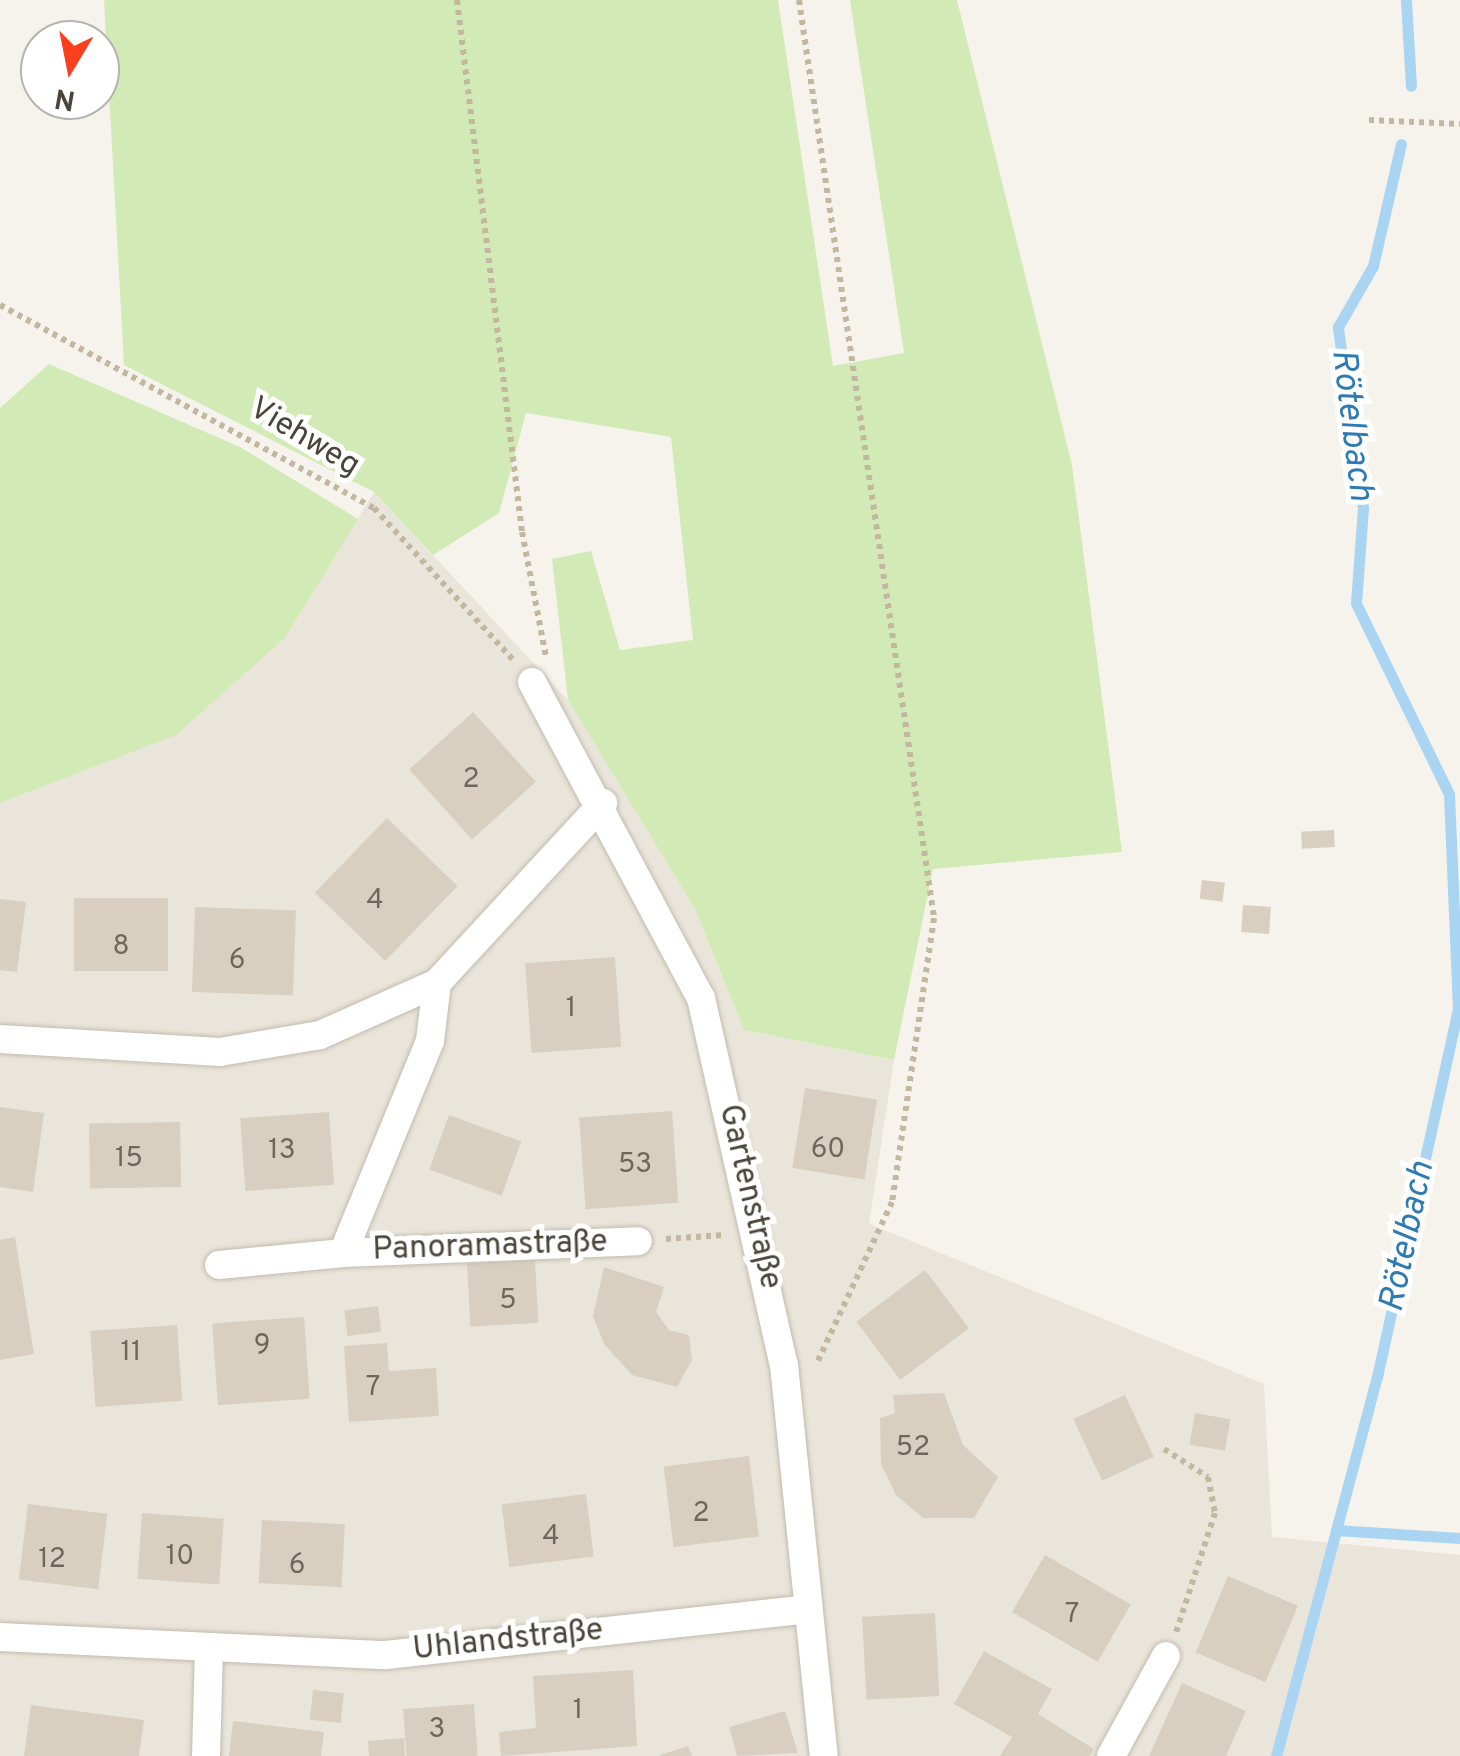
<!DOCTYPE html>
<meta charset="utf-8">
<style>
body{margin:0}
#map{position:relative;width:1460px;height:1756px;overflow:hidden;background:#f6f3ec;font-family:Overpass,sans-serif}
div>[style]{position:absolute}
.residential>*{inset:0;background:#eae5da}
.green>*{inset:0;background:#d2eab5}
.stream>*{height:11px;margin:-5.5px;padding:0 5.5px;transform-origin:5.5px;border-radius:5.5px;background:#a9d4f2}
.building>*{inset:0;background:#d8cfc1;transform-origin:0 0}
.path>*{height:6px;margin-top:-3px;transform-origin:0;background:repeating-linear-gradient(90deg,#c4b79f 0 5px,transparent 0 10px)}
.roads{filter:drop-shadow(0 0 2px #c2bbae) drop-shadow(0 0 2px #c2bbae)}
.minor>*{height:28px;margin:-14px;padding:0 14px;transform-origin:14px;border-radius:14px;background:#fff}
span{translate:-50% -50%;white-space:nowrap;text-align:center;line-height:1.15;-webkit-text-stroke:10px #fff;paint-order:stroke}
.number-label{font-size:28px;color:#6e675b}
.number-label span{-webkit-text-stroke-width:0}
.street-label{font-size:32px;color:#4b4439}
.water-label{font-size:35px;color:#2e7ab2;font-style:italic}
.north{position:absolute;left:20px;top:20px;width:100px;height:100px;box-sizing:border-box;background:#fff;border:2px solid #b7b4b0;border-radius:50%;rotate:190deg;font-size:28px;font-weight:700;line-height:40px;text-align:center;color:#4b4439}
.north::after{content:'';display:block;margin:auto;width:35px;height:45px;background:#fc3f1d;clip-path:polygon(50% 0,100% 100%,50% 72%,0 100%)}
</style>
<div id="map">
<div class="residential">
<i style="clip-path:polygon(374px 492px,568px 700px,695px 909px,744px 1030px,894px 1060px,869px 1224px,1264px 1384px,1272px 1537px,1460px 1555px,1460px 1756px,0 1756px,0 803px,176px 734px,285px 638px)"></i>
</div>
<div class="green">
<i style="clip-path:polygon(104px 0,778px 0,833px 366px,904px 353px,850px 0,957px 0,1072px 465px,1122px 852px,933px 869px,894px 1060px,744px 1030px,695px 909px,568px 700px,552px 559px,591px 551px,620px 650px,693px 640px,671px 437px,526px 413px,499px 513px,433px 555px,374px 492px,124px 365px)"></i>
<i style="clip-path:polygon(49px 364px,240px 447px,358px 519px,285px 638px,176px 735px,0 803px,0 408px)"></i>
</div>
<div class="stream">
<i style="left:1406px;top:0;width:86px;rotate:86.7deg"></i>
<i style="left:1336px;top:1530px;width:124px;rotate:3.7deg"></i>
<i style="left:1276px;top:1756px;width:392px;rotate:-75.1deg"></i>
<i style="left:1377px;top:1377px;width:377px;rotate:-77.6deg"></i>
<i style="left:1458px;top:1009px;width:215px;rotate:-92.4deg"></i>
<i style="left:1449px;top:794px;width:212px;rotate:-116deg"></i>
<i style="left:1356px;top:603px;width:95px;rotate:-85.8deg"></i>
<i style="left:1363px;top:508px;width:183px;rotate:-97.9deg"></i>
<i style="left:1338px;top:327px;width:70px;rotate:-60.2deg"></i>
<i style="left:1373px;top:266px;width:125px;rotate:-77.1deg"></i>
</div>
<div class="building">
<i style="left:473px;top:712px;width:94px;height:86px;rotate:48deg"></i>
<i style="left:387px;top:818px;width:98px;height:104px;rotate:44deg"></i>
<i style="left:1334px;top:830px;width:17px;height:33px;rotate:87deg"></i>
<i style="left:1202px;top:880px;width:23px;height:19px;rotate:7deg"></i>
<i style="left:74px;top:898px;width:94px;height:73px"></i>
<i style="clip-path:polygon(0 899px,26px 902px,17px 972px,0 970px)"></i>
<i style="left:1243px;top:905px;width:28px;height:27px;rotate:4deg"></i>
<i style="left:195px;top:907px;width:101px;height:85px;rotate:2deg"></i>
<i style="left:615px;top:957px;width:90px;height:90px;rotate:86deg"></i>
<i style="left:805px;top:1088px;width:73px;height:81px;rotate:9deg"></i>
<i style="clip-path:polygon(0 1107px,44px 1113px,33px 1192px,0 1187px)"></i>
<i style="left:672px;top:1111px;width:92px;height:93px;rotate:86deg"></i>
<i style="left:329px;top:1112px;width:73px;height:89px;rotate:86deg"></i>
<i style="left:449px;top:1115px;width:77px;height:58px;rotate:20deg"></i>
<i style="left:180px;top:1122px;width:65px;height:91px;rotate:89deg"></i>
<i style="clip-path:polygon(15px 1237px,34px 1354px,0 1360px,0 1240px)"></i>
<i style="left:535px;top:1260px;width:63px;height:68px;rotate:87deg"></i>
<i style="clip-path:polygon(604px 1267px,664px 1287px,656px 1312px,669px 1330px,689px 1335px,692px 1360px,677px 1387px,632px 1375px,604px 1344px,593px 1316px)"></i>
<i style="left:925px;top:1270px;width:73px;height:86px;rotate:53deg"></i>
<i style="left:378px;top:1306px;width:26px;height:34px;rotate:83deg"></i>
<i style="left:304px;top:1317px;width:82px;height:92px;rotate:86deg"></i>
<i style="left:177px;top:1325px;width:76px;height:87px;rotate:86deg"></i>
<i style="clip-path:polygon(387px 1343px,389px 1371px,436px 1368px,439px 1416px,349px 1422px,344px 1346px)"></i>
<i style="clip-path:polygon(944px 1393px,963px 1445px,998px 1477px,974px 1518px,923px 1518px,896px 1495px,881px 1464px,880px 1418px,895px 1413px,893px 1395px)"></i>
<i style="left:1125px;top:1395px;width:68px;height:57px;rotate:65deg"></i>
<i style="left:1195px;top:1413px;width:36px;height:32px;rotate:10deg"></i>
<i style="left:749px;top:1456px;width:81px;height:86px;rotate:83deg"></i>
<i style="left:586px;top:1494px;width:63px;height:85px;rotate:83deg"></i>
<i style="left:28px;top:1504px;width:80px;height:76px;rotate:7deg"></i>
<i style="left:142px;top:1513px;width:82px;height:66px;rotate:4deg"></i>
<i style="left:262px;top:1520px;width:83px;height:63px;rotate:3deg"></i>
<i style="left:1045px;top:1555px;width:99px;height:66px;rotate:30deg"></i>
<i style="left:1228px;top:1576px;width:76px;height:83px;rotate:23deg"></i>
<i style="left:935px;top:1613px;width:83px;height:73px;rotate:87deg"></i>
<i style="clip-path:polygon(984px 1651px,1052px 1689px,1038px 1714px,1094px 1749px,1089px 1756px,1000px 1756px,1012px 1737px,954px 1704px)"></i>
<i style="clip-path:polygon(633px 1670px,637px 1746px,501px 1756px,499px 1732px,536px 1728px,533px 1676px)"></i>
<i style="clip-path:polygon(1182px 1683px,1246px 1711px,1226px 1756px,1149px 1756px)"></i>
<i style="left:313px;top:1690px;width:31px;height:30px;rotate:6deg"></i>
<i style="left:474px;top:1704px;width:52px;height:71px;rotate:86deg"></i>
<i style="clip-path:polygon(31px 1705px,144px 1720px,139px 1756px,24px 1756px)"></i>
<i style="clip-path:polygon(785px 1711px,798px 1753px,737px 1756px,729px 1727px)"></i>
<i style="clip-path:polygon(233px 1721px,324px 1732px,321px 1756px,229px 1756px)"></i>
<i style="clip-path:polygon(404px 1738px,405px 1756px,369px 1756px,368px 1741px)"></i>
<i style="clip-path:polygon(688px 1746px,692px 1756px,660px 1756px,660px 1755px)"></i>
</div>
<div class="path">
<i style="left:457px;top:0;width:536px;rotate:83.03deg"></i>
<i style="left:522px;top:532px;width:127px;rotate:79.1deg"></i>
<i style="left:799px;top:0;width:928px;rotate:81.63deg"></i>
<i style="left:934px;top:918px;width:287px;rotate:98.4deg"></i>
<i style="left:892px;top:1202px;width:180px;rotate:115deg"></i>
<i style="left:1369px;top:120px;width:91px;rotate:2.5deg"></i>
<i style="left:0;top:305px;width:426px;rotate:28.5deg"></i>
<i style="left:374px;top:508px;width:207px;rotate:47.5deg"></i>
<i style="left:666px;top:1239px;width:57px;rotate:-4deg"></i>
<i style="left:1164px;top:1449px;width:52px;rotate:32.5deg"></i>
<i style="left:1208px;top:1477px;width:37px;rotate:79deg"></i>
<i style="left:1215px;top:1513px;width:125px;rotate:108.1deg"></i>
</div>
<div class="roads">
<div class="minor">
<i style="left:532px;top:682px;width:358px;rotate:61.9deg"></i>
<i style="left:701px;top:998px;width:376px;rotate:77.3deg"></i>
<i style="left:784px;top:1365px;width:393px;rotate:84.2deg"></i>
<i style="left:0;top:1039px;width:220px;rotate:3.4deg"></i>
<i style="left:220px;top:1052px;width:101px;rotate:-9.6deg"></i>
<i style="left:320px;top:1035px;width:128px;rotate:-24deg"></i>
<i style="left:437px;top:983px;width:245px;rotate:-47.3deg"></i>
<i style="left:343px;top:1253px;width:295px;rotate:-2.3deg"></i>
<i style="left:219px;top:1265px;width:125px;rotate:-5.5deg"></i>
<i style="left:343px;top:1253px;width:229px;rotate:-67.7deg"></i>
<i style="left:430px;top:1041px;width:58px;rotate:-83.1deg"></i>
<i style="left:0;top:1637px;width:386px;rotate:2.7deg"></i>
<i style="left:386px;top:1655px;width:424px;rotate:-6.2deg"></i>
<i style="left:206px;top:1756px;width:109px;rotate:-88.4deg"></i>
<i style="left:1111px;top:1756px;width:114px;rotate:-61.2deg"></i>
</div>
</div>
<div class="number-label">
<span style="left:471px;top:780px">2</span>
<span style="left:375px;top:901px">4</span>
<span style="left:121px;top:947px">8</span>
<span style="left:237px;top:961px">6</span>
<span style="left:571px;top:1009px">1</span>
<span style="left:828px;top:1150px">60</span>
<span style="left:282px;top:1151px">13</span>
<span style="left:129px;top:1159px">15</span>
<span style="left:635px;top:1165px">53</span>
<span style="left:508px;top:1301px">5</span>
<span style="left:262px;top:1346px">9</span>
<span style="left:131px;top:1353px">11</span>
<span style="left:373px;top:1388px">7</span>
<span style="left:913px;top:1448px">52</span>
<span style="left:701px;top:1514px">2</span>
<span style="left:551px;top:1537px">4</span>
<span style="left:180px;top:1557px">10</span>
<span style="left:52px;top:1560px">12</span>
<span style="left:297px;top:1566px">6</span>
<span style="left:1072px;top:1615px">7</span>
<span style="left:578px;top:1711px">1</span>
<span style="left:437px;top:1730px">3</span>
</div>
<div class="street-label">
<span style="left:304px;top:438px;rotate:31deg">Viehweg</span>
<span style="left:749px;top:1197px;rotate:77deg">Gartenstraße</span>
<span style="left:490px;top:1247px;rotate:-2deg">Panoramastraße</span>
<span style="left:508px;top:1641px;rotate:-6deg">Uhlandstraße</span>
</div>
<div class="water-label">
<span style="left:1351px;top:425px;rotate:83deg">Rötelbach</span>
<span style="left:1408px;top:1237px;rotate:-78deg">Rötelbach</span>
</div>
<div class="north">N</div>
</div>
